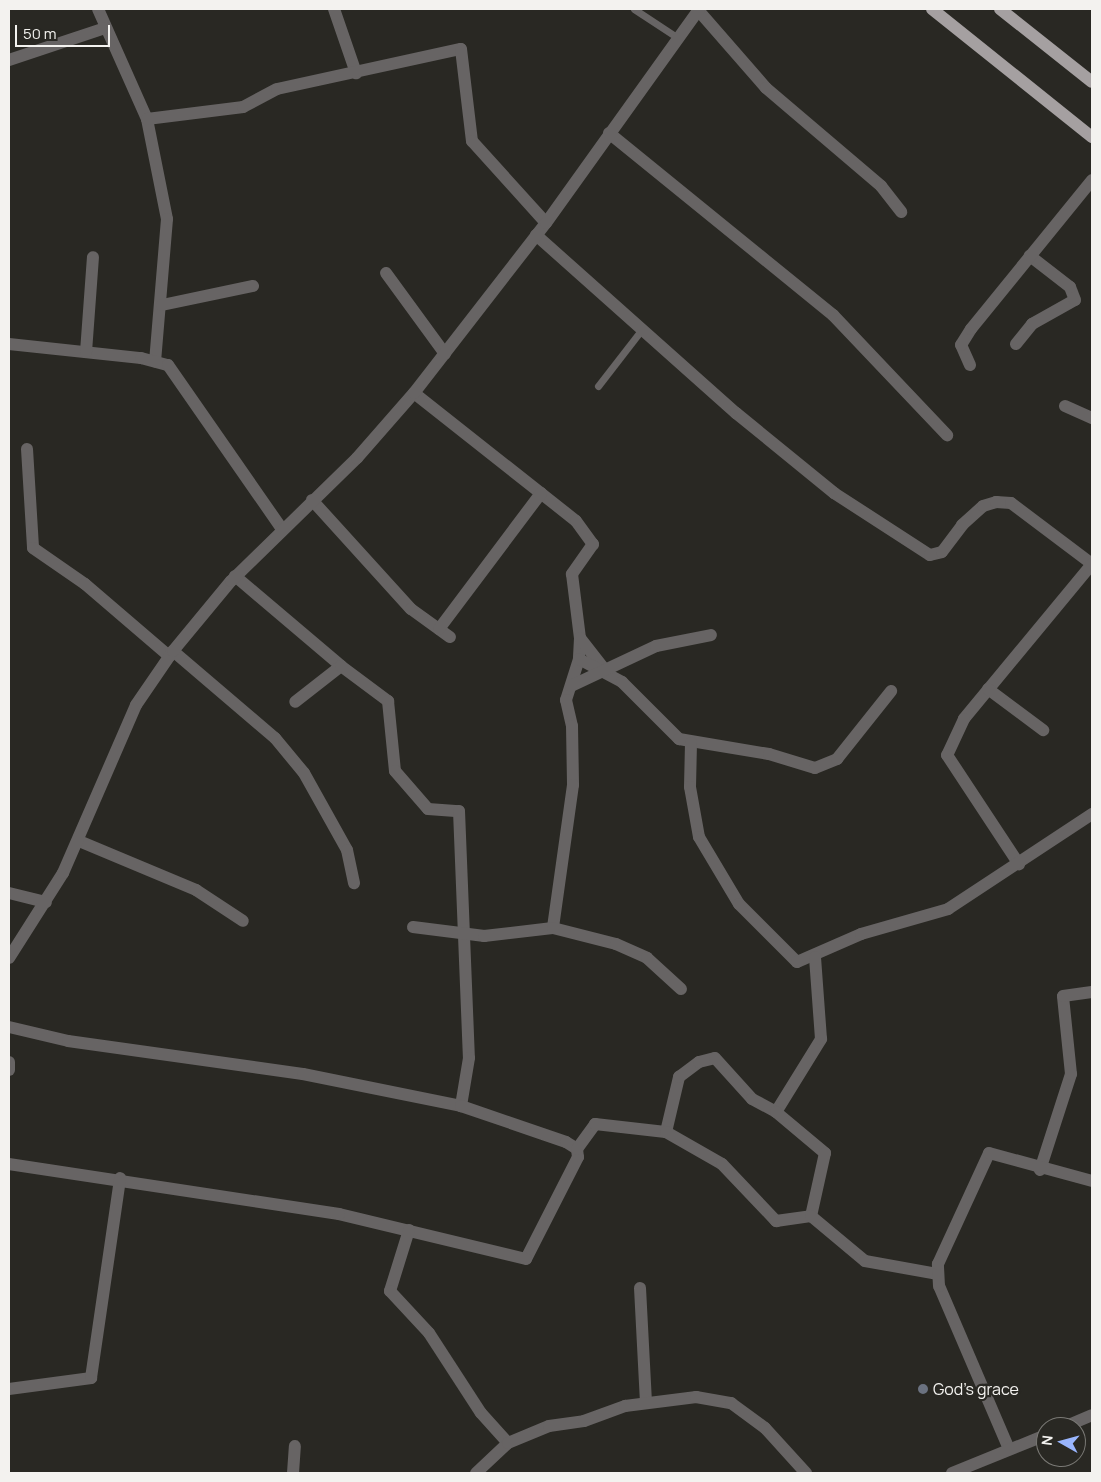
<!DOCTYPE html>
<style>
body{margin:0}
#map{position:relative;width:1101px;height:1482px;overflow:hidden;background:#292823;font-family:Manrope,sans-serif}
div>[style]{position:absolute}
.service>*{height:7px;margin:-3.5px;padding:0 3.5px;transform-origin:3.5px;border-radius:3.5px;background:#676464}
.minor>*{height:12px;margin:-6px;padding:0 6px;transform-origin:6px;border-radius:6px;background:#676464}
.primary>*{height:12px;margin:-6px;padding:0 6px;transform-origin:6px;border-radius:6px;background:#a5a0a1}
.dots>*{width:14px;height:14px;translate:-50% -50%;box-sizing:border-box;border:2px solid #292823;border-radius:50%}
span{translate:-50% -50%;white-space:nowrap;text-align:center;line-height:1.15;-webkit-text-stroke:4.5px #292823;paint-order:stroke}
.poi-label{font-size:16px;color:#f3f2ef}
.left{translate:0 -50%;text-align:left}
.frame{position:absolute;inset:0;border:10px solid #f3f2ef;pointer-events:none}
.north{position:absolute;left:1036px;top:1417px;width:50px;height:50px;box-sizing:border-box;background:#292823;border:1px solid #7a7975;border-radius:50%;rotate:277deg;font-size:14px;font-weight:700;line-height:20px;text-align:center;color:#f3f2ef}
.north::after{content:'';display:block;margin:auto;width:18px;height:22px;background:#99b5fd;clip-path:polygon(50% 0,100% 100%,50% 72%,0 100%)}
.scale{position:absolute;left:15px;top:25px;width:95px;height:22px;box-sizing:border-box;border:2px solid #f3f2ef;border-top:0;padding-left:6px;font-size:15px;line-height:18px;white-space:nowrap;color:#f3f2ef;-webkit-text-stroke:4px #292823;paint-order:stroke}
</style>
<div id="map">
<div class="service">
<i style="left:634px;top:9px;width:53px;rotate:33.4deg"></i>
<i style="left:598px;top:386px;width:72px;rotate:-52.3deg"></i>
</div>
<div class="minor">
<i style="left:98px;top:9px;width:120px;rotate:66deg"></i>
<i style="left:147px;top:119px;width:102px;rotate:78.7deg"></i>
<i style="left:167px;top:219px;width:143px;rotate:94.8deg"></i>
<i style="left:334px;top:9px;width:68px;rotate:71deg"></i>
<i style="left:698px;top:10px;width:103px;rotate:48.9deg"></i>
<i style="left:766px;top:88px;width:151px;rotate:40.4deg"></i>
<i style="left:881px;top:186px;width:33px;rotate:52deg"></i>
<i style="left:9px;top:60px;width:101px;rotate:-18.4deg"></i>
<i style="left:147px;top:119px;width:97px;rotate:-7.1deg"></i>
<i style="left:243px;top:107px;width:38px;rotate:-28deg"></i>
<i style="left:277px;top:89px;width:188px;rotate:-12.3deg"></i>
<i style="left:461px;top:49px;width:93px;rotate:83.2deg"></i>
<i style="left:472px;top:141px;width:110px;rotate:47.9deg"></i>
<i style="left:609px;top:133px;width:289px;rotate:39.1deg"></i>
<i style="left:833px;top:315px;width:166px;rotate:46.5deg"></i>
<i style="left:536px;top:235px;width:268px;rotate:41.7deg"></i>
<i style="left:736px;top:413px;width:127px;rotate:39.2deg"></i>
<i style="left:834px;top:493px;width:114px;rotate:32.9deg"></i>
<i style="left:930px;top:555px;width:12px;rotate:-14deg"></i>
<i style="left:942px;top:552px;width:34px;rotate:-53deg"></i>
<i style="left:962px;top:525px;width:28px;rotate:-42deg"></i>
<i style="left:983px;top:506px;width:14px;rotate:-17deg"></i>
<i style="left:996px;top:502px;width:15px;rotate:4deg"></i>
<i style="left:1011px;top:503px;width:101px;rotate:37deg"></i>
<i style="left:1092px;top:564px;width:201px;rotate:129.6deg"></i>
<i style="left:964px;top:719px;width:40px;rotate:115deg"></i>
<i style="left:947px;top:755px;width:131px;rotate:56.6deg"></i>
<i style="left:386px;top:273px;width:100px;rotate:53.9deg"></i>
<i style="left:162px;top:305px;width:93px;rotate:-11.8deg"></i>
<i style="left:9px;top:344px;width:133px;rotate:6.1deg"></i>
<i style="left:141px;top:358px;width:28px;rotate:15deg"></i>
<i style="left:168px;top:365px;width:200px;rotate:55.2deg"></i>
<i style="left:1016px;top:344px;width:26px;rotate:-51deg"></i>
<i style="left:1032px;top:324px;width:49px;rotate:-29.2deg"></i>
<i style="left:1075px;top:300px;width:14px;rotate:-111deg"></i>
<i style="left:1070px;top:287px;width:51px;rotate:-142.2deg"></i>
<i style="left:86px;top:352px;width:95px;rotate:-85.8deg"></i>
<i style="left:970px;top:365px;width:22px;rotate:-114deg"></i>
<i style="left:961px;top:345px;width:19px;rotate:-58deg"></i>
<i style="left:971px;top:329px;width:192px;rotate:-50.9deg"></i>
<i style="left:414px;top:393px;width:206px;rotate:38.3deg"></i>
<i style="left:576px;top:521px;width:29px;rotate:54deg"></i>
<i style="left:593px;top:544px;width:37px;rotate:125deg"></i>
<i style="left:572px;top:574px;width:64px;rotate:82.9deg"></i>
<i style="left:580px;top:638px;width:21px;rotate:93deg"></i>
<i style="left:579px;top:659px;width:43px;rotate:107.6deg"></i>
<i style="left:566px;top:700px;width:27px;rotate:77deg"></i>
<i style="left:572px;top:726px;width:59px;rotate:89deg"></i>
<i style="left:573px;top:785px;width:144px;rotate:98deg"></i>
<i style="left:1065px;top:406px;width:30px;rotate:24deg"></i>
<i style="left:27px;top:449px;width:99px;rotate:86.5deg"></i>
<i style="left:33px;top:548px;width:63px;rotate:34.7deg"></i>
<i style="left:85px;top:584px;width:111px;rotate:40.6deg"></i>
<i style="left:312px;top:500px;width:147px;rotate:47.8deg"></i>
<i style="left:411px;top:609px;width:48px;rotate:35.7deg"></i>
<i style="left:235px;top:576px;width:139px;rotate:40.3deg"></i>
<i style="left:341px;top:666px;width:58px;rotate:142deg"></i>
<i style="left:439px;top:629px;width:170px;rotate:-53.1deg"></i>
<i style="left:580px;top:638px;width:39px;rotate:52deg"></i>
<i style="left:173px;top:651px;width:134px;rotate:40.5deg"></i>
<i style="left:275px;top:738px;width:45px;rotate:50.4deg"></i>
<i style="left:304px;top:773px;width:88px;rotate:60.8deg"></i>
<i style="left:347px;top:850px;width:34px;rotate:78deg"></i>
<i style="left:579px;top:659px;width:49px;rotate:28.1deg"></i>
<i style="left:622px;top:682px;width:81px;rotate:45deg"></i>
<i style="left:679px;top:739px;width:91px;rotate:9.5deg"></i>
<i style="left:769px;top:754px;width:48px;rotate:16.9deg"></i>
<i style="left:815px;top:768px;width:24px;rotate:-22deg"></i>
<i style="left:837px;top:759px;width:87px;rotate:-51.5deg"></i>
<i style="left:341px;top:666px;width:59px;rotate:36.7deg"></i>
<i style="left:388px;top:701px;width:70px;rotate:84.3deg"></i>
<i style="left:395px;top:771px;width:50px;rotate:49deg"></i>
<i style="left:428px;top:809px;width:31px;rotate:4deg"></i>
<i style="left:459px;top:811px;width:247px;rotate:87.7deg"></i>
<i style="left:469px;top:1058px;width:49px;rotate:99.5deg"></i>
<i style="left:571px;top:686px;width:94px;rotate:-25.2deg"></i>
<i style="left:656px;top:646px;width:56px;rotate:-11.3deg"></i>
<i style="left:988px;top:689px;width:69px;rotate:36.7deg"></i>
<i style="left:691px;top:743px;width:44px;rotate:91.3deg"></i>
<i style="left:690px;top:787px;width:51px;rotate:79.8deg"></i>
<i style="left:699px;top:837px;width:78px;rotate:59.2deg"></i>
<i style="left:739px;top:904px;width:82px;rotate:45deg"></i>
<i style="left:797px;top:962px;width:70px;rotate:-23.6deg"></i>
<i style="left:861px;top:934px;width:91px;rotate:-16deg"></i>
<i style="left:948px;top:909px;width:173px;rotate:-33.4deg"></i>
<i style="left:79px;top:841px;width:127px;rotate:22.7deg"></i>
<i style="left:196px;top:890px;width:56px;rotate:33.4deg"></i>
<i style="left:9px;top:893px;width:38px;rotate:14deg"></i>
<i style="left:413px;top:927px;width:72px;rotate:7.2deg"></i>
<i style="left:484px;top:936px;width:69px;rotate:-6.6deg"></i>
<i style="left:553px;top:928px;width:65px;rotate:14.3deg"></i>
<i style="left:616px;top:944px;width:34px;rotate:24deg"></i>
<i style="left:647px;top:958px;width:46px;rotate:42.4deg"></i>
<i style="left:9px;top:958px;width:101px;rotate:-57.6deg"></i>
<i style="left:63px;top:873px;width:183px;rotate:-66.5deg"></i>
<i style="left:136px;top:705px;width:65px;rotate:-55.6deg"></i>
<i style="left:173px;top:651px;width:91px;rotate:-50.4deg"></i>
<i style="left:231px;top:581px;width:176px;rotate:-44.3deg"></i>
<i style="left:357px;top:458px;width:86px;rotate:-48.8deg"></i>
<i style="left:414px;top:393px;width:215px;rotate:-52.2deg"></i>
<i style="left:546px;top:223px;width:263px;rotate:-54.4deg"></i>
<i style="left:9px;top:1027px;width:61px;rotate:13.3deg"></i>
<i style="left:68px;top:1041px;width:237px;rotate:8deg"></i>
<i style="left:303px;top:1074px;width:161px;rotate:11.4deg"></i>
<i style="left:461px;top:1106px;width:111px;rotate:18.9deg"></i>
<i style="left:566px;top:1142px;width:13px;rotate:32deg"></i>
<i style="left:577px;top:1149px;width:8px;rotate:83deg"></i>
<i style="left:578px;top:1157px;width:114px;rotate:117deg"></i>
<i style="left:526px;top:1259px;width:192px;rotate:-166.5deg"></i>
<i style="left:339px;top:1214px;width:334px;rotate:-171.4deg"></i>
<i style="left:9px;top:1062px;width:8px;rotate:90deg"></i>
<i style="left:776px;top:1112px;width:86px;rotate:-58.3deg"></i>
<i style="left:821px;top:1039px;width:82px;rotate:-94.2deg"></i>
<i style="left:666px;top:1132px;width:57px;rotate:-76.7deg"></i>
<i style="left:679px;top:1077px;width:25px;rotate:-37deg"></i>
<i style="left:699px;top:1062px;width:16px;rotate:-14deg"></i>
<i style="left:715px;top:1058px;width:55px;rotate:47.9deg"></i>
<i style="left:752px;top:1099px;width:27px;rotate:28deg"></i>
<i style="left:776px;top:1112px;width:64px;rotate:39.9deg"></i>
<i style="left:825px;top:1153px;width:65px;rotate:102.5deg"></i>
<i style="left:577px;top:1149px;width:31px;rotate:-54deg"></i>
<i style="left:595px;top:1124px;width:71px;rotate:6.4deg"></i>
<i style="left:666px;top:1132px;width:64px;rotate:29.7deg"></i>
<i style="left:722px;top:1164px;width:79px;rotate:46.5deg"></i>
<i style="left:776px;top:1221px;width:35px;rotate:-8deg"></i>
<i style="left:811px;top:1216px;width:70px;rotate:39.8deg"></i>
<i style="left:865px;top:1261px;width:73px;rotate:10.2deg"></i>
<i style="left:1040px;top:1170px;width:101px;rotate:-72.1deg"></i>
<i style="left:1071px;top:1074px;width:78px;rotate:-95.9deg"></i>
<i style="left:1063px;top:996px;width:29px;rotate:-8deg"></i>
<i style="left:409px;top:1230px;width:64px;rotate:107.3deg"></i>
<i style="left:390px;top:1291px;width:57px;rotate:47.1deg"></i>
<i style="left:429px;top:1333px;width:95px;rotate:57deg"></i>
<i style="left:481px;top:1413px;width:40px;rotate:48deg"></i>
<i style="left:640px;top:1288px;width:114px;rotate:87deg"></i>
<i style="left:9px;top:1389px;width:83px;rotate:-7.6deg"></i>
<i style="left:91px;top:1378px;width:202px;rotate:-81.7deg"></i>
<i style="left:1064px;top:1427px;width:30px;rotate:-23deg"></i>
<i style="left:1009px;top:1449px;width:177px;rotate:-113.2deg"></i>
<i style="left:939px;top:1286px;width:22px;rotate:-93deg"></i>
<i style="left:938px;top:1264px;width:122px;rotate:-65.3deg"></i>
<i style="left:989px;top:1153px;width:107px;rotate:15.2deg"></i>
<i style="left:293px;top:1473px;width:27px;rotate:-86deg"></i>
<i style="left:476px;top:1473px;width:44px;rotate:-43.2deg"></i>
<i style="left:508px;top:1443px;width:44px;rotate:-22.5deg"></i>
<i style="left:549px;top:1426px;width:35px;rotate:-8deg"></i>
<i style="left:584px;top:1421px;width:44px;rotate:-20.1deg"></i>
<i style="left:625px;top:1406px;width:72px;rotate:-7.2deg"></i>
<i style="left:696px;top:1397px;width:36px;rotate:10deg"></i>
<i style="left:731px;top:1403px;width:42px;rotate:36.3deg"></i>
<i style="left:765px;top:1428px;width:61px;rotate:47.7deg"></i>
<i style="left:952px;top:1473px;width:101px;rotate:-22deg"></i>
</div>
<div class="primary">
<i style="left:932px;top:9px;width:205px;rotate:38.7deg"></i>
<i style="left:1000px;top:9px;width:117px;rotate:38.4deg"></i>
</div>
<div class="dots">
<i style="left:923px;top:1389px;background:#6b7280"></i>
</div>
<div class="poi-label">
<span class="left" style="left:933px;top:1389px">God's grace</span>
</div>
<div class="frame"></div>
<div class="north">N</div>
<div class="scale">50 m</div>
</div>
